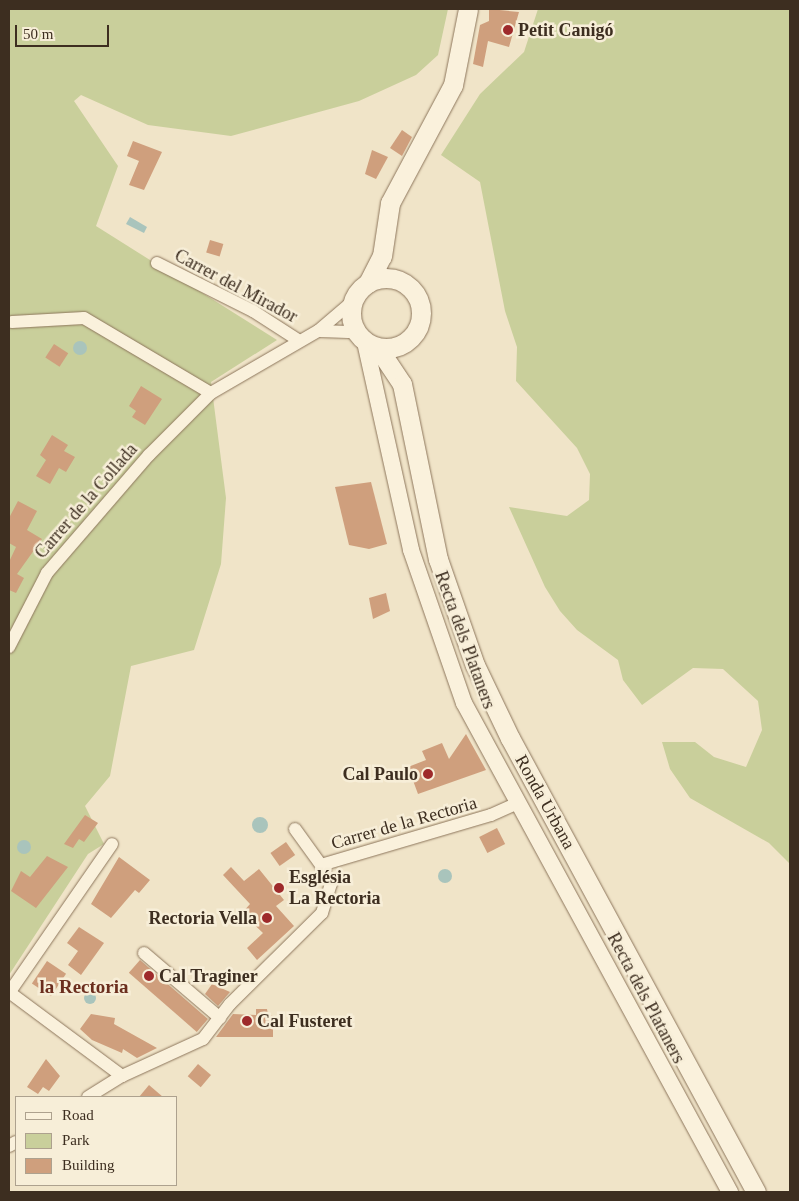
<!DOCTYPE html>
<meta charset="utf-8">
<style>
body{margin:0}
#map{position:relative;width:799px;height:1201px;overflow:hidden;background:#f0e4c8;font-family:"Times New Roman",serif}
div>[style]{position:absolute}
.green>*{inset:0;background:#c9cf9b}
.water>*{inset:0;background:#a9c4bc}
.round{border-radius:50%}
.building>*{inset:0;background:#cf9f7d;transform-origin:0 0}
.roads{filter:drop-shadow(0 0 1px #8d765c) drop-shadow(0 0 1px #8d765c)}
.minor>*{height:12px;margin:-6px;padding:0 6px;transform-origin:6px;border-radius:6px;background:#faf1dc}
.tertiary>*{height:16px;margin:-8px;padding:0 8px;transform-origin:8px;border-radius:8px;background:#faf1dc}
.secondary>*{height:19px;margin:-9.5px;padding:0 9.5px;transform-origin:9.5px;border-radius:9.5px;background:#faf1dc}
.secondary>.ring{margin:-9.5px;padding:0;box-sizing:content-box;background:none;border:19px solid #faf1dc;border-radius:50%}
.dots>*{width:14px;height:14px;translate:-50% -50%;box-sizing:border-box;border:2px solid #f7eed8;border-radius:50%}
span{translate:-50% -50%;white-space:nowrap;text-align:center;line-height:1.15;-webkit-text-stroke:5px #f7eed8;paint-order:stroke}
.poi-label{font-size:18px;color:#3d2e20;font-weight:700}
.left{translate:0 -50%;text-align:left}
.right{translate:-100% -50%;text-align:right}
.street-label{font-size:18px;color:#3d2e20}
.neighbourhood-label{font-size:19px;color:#6b2e1e;font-weight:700}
.frame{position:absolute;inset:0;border:10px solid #3d2e20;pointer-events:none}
.legend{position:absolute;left:15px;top:1096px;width:162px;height:90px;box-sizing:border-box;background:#f7eed8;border:1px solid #ada18e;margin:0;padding:6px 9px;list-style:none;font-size:15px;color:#3d2e20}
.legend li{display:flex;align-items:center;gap:10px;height:25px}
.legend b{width:25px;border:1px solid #ada18e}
.scale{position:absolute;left:15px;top:25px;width:94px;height:22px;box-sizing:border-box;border:2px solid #3d2e20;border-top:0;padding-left:6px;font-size:15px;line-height:18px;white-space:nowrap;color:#3d2e20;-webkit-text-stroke:4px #f7eed8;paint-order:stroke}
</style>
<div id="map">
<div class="green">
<i style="clip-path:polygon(9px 9px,448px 9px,438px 55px,416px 75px,359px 101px,231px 136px,148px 125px,81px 95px,74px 101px,118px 166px,96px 226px,277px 340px,211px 382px,226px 498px,221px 564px,194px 650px,131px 666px,110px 776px,85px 806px,104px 844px,88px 854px,9px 975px)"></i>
<i style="clip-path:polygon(538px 9px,790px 9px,790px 864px,769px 843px,690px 798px,670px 769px,662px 742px,695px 742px,714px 757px,746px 767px,762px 730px,758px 701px,723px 669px,693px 668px,642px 705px,623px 680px,618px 660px,577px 630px,560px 611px,545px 587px,509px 507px,567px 516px,589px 500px,590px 474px,577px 448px,516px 381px,517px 347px,505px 311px,480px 182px,441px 155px,480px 94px,524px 52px)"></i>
</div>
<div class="water">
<i style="clip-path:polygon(130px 217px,147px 227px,144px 233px,126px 224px)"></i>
<i class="round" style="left:73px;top:341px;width:14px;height:14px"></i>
<i class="round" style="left:252px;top:817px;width:16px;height:16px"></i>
<i class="round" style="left:17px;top:840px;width:14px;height:14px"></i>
<i class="round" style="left:438px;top:869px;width:14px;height:14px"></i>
<i class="round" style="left:84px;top:992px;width:12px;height:12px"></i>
</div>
<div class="building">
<i style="clip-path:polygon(489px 9px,519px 12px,509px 47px,488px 41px,483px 67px,473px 64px,480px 25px,489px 21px)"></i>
<i style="clip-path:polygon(402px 130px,412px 137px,402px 156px,390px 148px)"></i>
<i style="clip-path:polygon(133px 141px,162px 152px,144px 190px,129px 185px,139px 161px,127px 156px)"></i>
<i style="clip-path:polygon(372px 150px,388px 157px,376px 179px,365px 174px)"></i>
<i style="left:210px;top:240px;width:14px;height:13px;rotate:17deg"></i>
<i style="left:54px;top:344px;width:17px;height:16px;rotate:33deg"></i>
<i style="clip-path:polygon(141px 386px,162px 399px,145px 425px,132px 417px,136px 411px,129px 406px)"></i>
<i style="clip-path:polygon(52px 435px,68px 445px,64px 451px,75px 457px,66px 472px,59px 468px,50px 484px,36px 476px,46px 460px,40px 455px)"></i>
<i style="clip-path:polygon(371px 482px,387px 544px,369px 549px,349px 545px,335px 487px)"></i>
<i style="clip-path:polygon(18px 501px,37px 511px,27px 530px,42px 539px,17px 574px,24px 578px,16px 593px,9px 590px,9px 562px,16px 547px,9px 543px,9px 518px)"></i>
<i style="clip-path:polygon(386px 593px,390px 611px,373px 619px,369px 598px)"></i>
<i style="clip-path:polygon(466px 734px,486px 770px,418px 794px,408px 767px,426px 760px,422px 751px,442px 743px,449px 759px)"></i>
<i style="clip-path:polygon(85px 815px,98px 823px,84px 842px,79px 839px,73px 848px,64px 844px)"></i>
<i style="left:497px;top:828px;width:18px;height:20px;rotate:63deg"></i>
<i style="left:286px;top:842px;width:16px;height:19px;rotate:55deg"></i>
<i style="clip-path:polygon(47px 856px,68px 867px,36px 908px,11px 891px,21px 871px,30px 877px)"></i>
<i style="clip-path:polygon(119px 857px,150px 880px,139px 893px,135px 890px,111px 918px,91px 904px)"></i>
<i style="clip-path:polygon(231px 867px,244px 881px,259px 869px,284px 900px,276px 906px,294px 926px,257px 960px,247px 948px,263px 933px,242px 913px,250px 904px,223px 875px)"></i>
<i style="clip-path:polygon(79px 927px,104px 943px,81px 975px,68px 965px,78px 951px,67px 943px)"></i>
<i style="left:140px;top:960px;width:90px;height:17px;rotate:41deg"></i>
<i style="left:47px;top:961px;width:23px;height:27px;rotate:34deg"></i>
<i style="clip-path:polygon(212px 984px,230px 992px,218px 1006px,205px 994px)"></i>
<i style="clip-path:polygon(256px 1009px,267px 1009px,268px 1015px,273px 1016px,273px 1037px,216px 1037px,233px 1014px,256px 1015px)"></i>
<i style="clip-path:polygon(91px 1014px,115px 1018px,114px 1024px,157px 1048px,137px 1058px,123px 1049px,122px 1053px,92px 1040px,80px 1029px)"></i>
<i style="clip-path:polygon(46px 1059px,60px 1076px,49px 1091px,43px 1087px,38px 1094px,27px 1087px)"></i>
<i style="left:198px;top:1064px;width:17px;height:16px;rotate:40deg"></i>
<i style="clip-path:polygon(149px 1085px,163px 1097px,139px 1097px)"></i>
</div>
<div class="roads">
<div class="minor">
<i style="left:157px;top:263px;width:107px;rotate:26.6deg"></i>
<i style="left:253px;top:311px;width:54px;rotate:32.8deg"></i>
<i style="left:12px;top:322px;width:72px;rotate:-3.2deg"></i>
<i style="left:84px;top:318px;width:147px;rotate:30.6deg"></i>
<i style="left:320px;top:331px;width:35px;rotate:2deg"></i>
<i style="left:9px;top:647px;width:83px;rotate:-62.8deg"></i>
<i style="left:47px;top:573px;width:156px;rotate:-49.2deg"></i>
<i style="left:149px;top:455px;width:88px;rotate:-45deg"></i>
<i style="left:211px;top:393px;width:124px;rotate:-30.1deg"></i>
<i style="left:318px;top:331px;width:45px;rotate:-40.5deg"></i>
<i style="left:295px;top:829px;width:44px;rotate:54.2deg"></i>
<i style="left:144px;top:953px;width:100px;rotate:40.5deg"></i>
<i style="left:9px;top:992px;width:141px;rotate:36.6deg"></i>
<i style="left:9px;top:993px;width:181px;rotate:-55.3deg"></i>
<i style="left:88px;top:1097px;width:40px;rotate:-32deg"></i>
<i style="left:122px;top:1076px;width:89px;rotate:-24.6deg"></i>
<i style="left:203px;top:1039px;width:44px;rotate:-52.4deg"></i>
<i style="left:230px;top:1004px;width:129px;rotate:-44.7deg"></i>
<i style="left:322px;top:913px;width:30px;rotate:-73deg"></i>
<i style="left:331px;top:884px;width:21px;rotate:-118deg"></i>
<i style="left:321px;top:865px;width:177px;rotate:-16.4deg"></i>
<i style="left:491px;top:815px;width:30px;rotate:-24deg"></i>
<i style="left:9px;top:1146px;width:8px;rotate:-30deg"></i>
</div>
<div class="tertiary">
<i style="left:365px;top:342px;width:213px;rotate:77.5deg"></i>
<i style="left:411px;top:550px;width:162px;rotate:70.9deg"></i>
<i style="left:464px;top:703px;width:557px;rotate:61.46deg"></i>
</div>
<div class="secondary">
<i class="ring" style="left:351px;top:278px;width:51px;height:51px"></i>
<i style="left:368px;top:283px;width:30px;rotate:-63deg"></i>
<i style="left:382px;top:256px;width:54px;rotate:-81.4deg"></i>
<i style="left:390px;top:203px;width:134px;rotate:-61.9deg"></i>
<i style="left:453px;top:85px;width:77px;rotate:-78.8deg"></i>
<i style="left:378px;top:348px;width:43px;rotate:56.3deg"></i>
<i style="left:402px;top:384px;width:179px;rotate:78.4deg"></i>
<i style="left:438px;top:559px;width:112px;rotate:70.8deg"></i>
<i style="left:475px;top:665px;width:81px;rotate:64.4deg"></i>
<i style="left:510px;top:738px;width:516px;rotate:61.55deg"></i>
</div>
</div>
<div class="dots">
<i style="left:508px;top:30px;background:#9e2a2b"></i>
<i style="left:428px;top:774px;background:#9e2a2b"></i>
<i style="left:279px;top:888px;background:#9e2a2b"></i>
<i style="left:267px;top:918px;background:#9e2a2b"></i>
<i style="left:149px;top:976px;background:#9e2a2b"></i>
<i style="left:247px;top:1021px;background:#9e2a2b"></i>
</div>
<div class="poi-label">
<span class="left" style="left:518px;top:30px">Petit Canigó</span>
<span class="right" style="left:418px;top:774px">Cal Paulo</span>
<span class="left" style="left:289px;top:888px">Església<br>La Rectoria</span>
<span class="right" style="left:257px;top:918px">Rectoria Vella</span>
<span class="left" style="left:159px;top:976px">Cal Traginer</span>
<span class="left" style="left:257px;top:1021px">Cal Fusteret</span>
</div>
<div class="street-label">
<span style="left:236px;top:286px;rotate:28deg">Carrer del Mirador</span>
<span style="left:86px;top:501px;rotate:-49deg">Carrer de la Collada</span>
<span style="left:465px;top:640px;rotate:70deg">Recta dels Plataners</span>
<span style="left:545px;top:802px;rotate:61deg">Ronda Urbana</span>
<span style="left:404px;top:823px;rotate:-16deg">Carrer de la Rectoria</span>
<span style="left:646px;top:998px;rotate:62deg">Recta dels Plataners</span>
</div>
<div class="neighbourhood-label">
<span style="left:84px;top:987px">la Rectoria</span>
</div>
<div class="frame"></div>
<ul class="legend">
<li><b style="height:6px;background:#faf1dc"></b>Road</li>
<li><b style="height:14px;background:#c9cf9b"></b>Park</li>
<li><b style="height:14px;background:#cf9f7d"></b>Building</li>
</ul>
<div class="scale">50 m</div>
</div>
